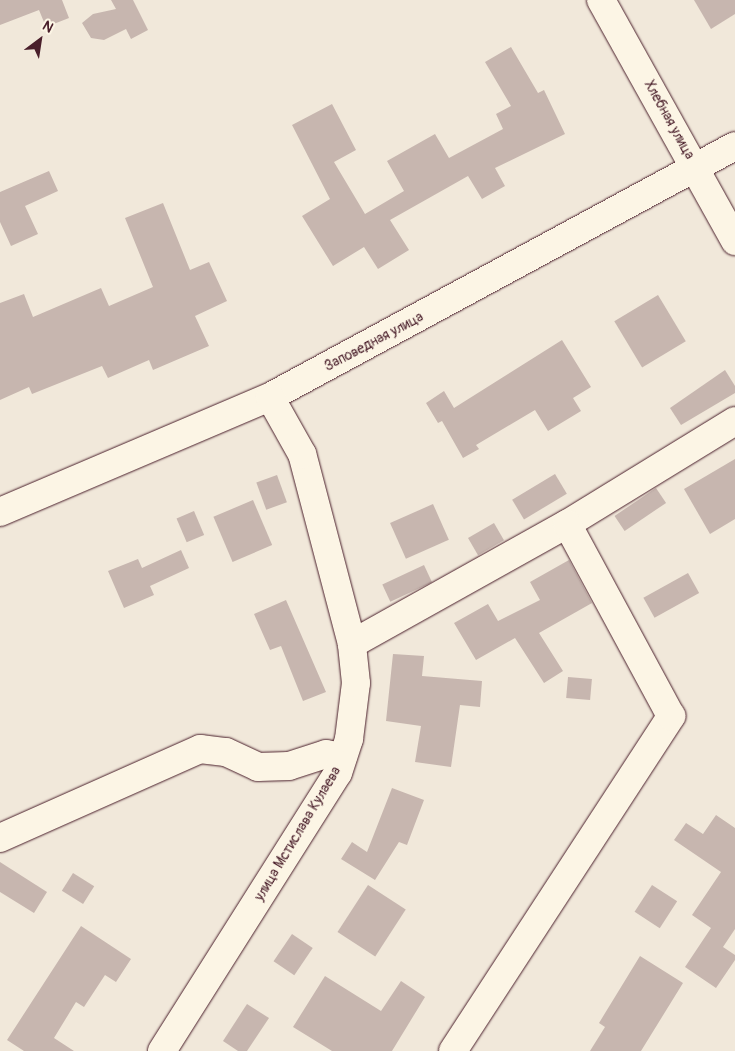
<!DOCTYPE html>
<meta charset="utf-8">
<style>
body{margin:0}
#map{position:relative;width:735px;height:1051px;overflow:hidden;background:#f1e8da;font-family:Pangolin,sans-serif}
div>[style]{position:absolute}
.building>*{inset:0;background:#c7b6af;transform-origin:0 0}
.roads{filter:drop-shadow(0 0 1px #4a1f2b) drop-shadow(0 0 1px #4a1f2b)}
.minor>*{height:28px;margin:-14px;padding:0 14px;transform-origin:14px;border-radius:14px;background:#fcf5e5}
span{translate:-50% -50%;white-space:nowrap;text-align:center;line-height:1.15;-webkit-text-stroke:4px #fcf5e5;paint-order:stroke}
.street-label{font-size:14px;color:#4a1f2b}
.north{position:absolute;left:15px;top:15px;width:50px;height:50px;-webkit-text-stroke:4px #fcf5e5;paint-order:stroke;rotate:31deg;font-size:14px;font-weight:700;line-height:20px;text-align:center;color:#4a1f2b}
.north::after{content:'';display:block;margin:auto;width:18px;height:22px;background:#4a1f2b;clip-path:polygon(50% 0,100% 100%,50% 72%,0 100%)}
</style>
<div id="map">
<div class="building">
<i style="clip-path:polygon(0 0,62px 0,69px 18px,46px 27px,39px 10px,0 25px)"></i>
<i style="clip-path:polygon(111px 0,133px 0,148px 30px,131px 39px,126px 29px,104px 40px,91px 38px,82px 23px,93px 14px,116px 9px)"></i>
<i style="clip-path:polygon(694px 0,735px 0,735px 14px,711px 29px)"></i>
<i style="clip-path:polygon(511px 47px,538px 93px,544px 90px,565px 134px,495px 168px,505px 186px,482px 199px,468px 176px,390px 220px,409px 250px,378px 269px,364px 247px,333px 266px,302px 216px,330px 199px,292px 125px,332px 104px,356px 150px,334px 162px,365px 214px,404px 191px,387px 161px,435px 134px,449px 158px,503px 129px,496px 114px,511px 106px,485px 62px)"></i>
<i style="clip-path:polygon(49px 171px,58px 191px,25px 206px,38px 234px,11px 246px,0 222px,0 192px)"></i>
<i style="clip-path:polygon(163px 203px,190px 270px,209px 262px,227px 301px,195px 316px,209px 346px,153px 370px,149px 360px,108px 378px,102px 366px,32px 394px,29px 387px,0 400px,0 303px,24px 294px,33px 317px,101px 288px,109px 306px,153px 287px,125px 218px)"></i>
<i style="left:658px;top:295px;width:54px;height:51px;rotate:59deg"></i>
<i style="clip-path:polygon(562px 340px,591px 387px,573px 398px,581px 411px,548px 431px,535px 410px,476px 445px,479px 449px,463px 458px,442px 421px,438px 423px,426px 403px,444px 391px,454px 408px)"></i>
<i style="clip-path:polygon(725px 370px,735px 386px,735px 393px,681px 425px,670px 408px)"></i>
<i style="clip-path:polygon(735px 459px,735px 519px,710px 534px,684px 489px)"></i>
<i style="left:555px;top:474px;width:23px;height:50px;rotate:59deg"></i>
<i style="left:277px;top:475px;width:29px;height:22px;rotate:70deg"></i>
<i style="left:656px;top:488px;width:18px;height:50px;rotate:56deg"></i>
<i style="left:253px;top:500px;width:49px;height:43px;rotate:67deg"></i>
<i style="left:433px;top:504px;width:39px;height:47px;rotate:66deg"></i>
<i style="left:194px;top:511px;width:26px;height:19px;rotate:67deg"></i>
<i style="left:494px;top:523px;width:20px;height:30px;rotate:60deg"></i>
<i style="clip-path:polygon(181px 550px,189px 568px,150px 586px,154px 595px,124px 608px,108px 571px,138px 559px,142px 568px)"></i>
<i style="clip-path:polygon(569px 560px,592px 603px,539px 633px,563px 671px,544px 683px,515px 638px,476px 660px,454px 623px,488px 604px,498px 621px,540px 600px,530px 582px)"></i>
<i style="left:424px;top:565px;width:19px;height:46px;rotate:65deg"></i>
<i style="left:688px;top:573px;width:23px;height:51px;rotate:61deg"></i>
<i style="clip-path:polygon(286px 600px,326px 692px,303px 701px,281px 646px,270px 650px,254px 614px)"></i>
<i style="clip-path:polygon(393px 654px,424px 656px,422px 676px,482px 681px,480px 707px,460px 705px,451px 767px,415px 762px,421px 726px,386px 721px)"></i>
<i style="left:568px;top:677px;width:24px;height:21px;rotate:5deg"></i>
<i style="clip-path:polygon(392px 788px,424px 800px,407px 845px,399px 842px,375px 880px,341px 859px,352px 842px,367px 852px)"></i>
<i style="clip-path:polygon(716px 815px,735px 828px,735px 929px,723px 947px,735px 955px,735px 960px,716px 988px,685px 967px,711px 928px,692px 915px,721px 872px,674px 840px,686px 823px,703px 834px)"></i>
<i style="clip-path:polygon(0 862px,47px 892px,34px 913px,0 892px)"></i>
<i style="left:73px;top:873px;width:25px;height:21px;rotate:32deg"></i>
<i style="left:368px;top:885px;width:45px;height:56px;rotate:33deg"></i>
<i style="left:652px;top:885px;width:30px;height:32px;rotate:33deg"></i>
<i style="clip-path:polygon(81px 926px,131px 959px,116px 982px,105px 975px,84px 1007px,76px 1002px,54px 1038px,74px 1051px,24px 1051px,7px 1040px)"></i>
<i style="left:292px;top:934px;width:25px;height:33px;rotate:34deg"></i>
<i style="clip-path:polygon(640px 956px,683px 983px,641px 1051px,590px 1051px,605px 1027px,599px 1023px)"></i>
<i style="clip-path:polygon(325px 976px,381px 1011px,401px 981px,425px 997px,392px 1051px,332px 1051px,293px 1027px)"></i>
<i style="clip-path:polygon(247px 1004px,269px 1018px,247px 1051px,238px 1051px,223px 1041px)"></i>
</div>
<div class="roads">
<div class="minor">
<i style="left:601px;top:0;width:276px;rotate:60.9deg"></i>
<i style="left:0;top:512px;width:293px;rotate:-23.1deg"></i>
<i style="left:270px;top:397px;width:528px;rotate:-28.36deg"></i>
<i style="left:352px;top:644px;width:246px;rotate:-29.2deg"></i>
<i style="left:567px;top:524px;width:197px;rotate:-31.5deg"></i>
<i style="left:0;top:838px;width:219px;rotate:-24deg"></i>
<i style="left:200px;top:749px;width:26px;rotate:7deg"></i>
<i style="left:226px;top:752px;width:35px;rotate:25deg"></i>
<i style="left:258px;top:767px;width:31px;rotate:-2deg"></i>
<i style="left:289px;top:766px;width:39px;rotate:-18deg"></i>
<i style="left:326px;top:754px;width:17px;rotate:10deg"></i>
<i style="left:162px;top:1051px;width:329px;rotate:-57.7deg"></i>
<i style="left:338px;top:773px;width:36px;rotate:-72deg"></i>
<i style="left:349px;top:739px;width:56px;rotate:-82.9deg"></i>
<i style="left:356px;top:683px;width:39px;rotate:-96deg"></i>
<i style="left:352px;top:644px;width:196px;rotate:-104.7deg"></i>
<i style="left:302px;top:454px;width:65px;rotate:-119.3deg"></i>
<i style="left:453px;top:1051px;width:400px;rotate:-56.9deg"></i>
<i style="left:671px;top:716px;width:218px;rotate:-118.4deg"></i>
</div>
</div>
<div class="street-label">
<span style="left:669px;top:120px;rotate:61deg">Хлебная улица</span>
<span style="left:374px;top:342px;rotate:-28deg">Заповедная улица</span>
<span style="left:298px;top:834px;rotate:-59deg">улица Мстислава Кулаева</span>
</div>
<div class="north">N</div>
</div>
